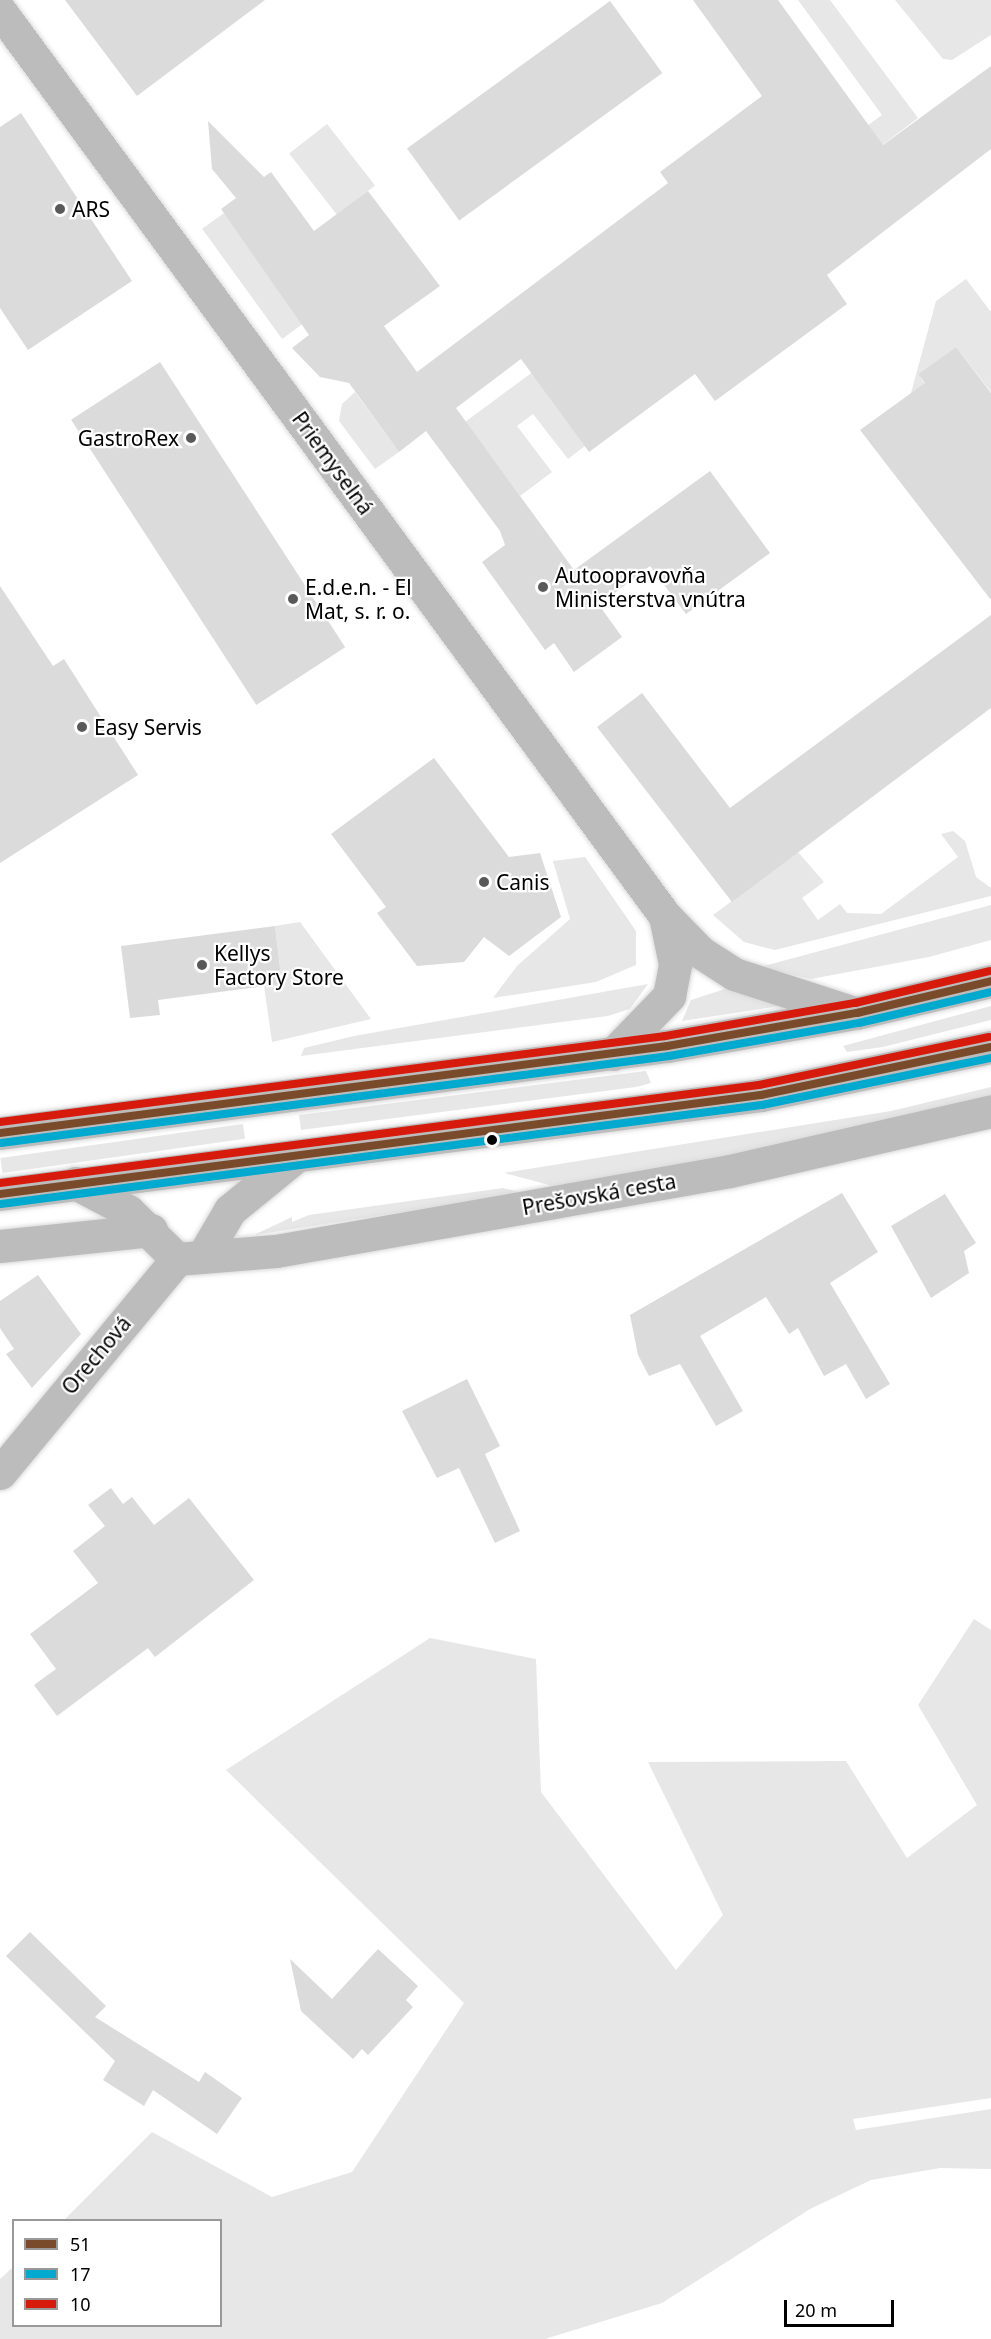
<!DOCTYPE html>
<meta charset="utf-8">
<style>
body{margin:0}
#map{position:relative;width:991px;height:2339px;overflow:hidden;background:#fff;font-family:"Noto Sans",sans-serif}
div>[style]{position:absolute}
.green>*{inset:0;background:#e7e7e7;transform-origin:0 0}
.building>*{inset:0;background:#dbdbdb;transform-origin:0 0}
.roads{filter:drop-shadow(0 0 2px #dbdbdb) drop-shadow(0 0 2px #dbdbdb)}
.minor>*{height:33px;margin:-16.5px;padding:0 16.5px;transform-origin:16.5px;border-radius:16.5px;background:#bcbcbc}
.highway>*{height:33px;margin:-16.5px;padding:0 16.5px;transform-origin:16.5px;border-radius:16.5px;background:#bcbcbc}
.bus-1>*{height:8px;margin:-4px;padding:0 4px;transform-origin:4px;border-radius:4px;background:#7a4b2a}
.bus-2>*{height:8px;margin:-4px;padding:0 4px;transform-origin:4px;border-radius:4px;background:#00a9ce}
.bus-3>*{height:8px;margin:-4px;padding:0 4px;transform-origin:4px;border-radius:4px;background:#d61a0c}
.dots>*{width:16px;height:16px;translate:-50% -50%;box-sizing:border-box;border:3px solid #fff;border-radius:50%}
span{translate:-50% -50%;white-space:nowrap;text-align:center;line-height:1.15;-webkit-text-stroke:4.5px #fff;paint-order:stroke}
.poi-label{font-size:21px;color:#000}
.left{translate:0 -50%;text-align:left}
.right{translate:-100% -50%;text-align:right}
.street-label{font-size:21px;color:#000}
.legend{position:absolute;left:12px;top:2219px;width:210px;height:108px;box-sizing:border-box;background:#fff;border:2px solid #999;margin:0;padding:8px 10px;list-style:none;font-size:18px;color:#000}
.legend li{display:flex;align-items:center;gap:12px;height:30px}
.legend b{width:30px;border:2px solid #999}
.scale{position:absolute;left:784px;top:2300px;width:110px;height:27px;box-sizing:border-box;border:3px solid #000;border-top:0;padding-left:8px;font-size:18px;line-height:21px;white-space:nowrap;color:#000;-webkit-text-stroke:4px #fff;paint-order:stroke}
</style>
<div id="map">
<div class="green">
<i style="clip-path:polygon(798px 0,830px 0,918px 118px,549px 397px,585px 446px,568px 459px,533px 414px,517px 426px,552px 472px,520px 496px,465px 422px,882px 115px)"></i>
<i style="clip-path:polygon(895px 0,991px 0,991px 35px,952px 60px,943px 59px)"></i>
<i style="left:327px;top:124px;width:78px;height:48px;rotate:52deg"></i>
<i style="left:224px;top:213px;width:136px;height:27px;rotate:54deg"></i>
<i style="clip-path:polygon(966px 279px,991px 312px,991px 392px,956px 347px,918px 374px,930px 391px,917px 400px,911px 393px,936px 301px)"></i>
<i style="clip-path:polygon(355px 392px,399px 452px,375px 469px,339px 421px,342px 404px)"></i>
<i style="clip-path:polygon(953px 831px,965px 841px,976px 877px,991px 888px,991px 896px,775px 950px,744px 942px,713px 915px,798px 852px,824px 882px,802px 898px,818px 920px,840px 904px,847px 913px,881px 914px,958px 857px,941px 834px)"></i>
<i style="clip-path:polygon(585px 857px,636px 931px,636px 965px,596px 982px,493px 998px,517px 966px,570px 919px,553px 861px)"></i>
<i style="clip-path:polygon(991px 905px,991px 940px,929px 957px,811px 979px,760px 967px)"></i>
<i style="clip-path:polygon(300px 922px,371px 1019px,272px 1042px,264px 986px,282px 983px,275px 926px)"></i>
<i style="clip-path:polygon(648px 984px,630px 1009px,608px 1016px,301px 1056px,304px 1048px,354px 1036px)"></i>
<i style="clip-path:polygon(728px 988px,780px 1006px,682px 1021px,691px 1000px)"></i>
<i style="clip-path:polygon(991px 1006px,991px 1020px,883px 1047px,847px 1052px,843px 1046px)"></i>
<i style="clip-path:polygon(646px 1071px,651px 1083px,636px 1087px,301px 1130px,299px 1115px)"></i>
<i style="clip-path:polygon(991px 1087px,991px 1098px,824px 1139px,553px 1186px,504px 1173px,891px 1111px)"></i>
<i style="left:243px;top:1124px;width:15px;height:245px;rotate:82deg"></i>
<i style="clip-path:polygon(503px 1188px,524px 1193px,254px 1235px,292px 1217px,292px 1222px,309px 1215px)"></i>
<i style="clip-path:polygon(974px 1619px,991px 1630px,991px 2098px,853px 2119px,856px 2130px,991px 2109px,991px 2169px,940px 2168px,871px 2180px,810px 2209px,662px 2303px,545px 2339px,0 2339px,0 2279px,13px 2267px,14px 2326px,220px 2326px,220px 2220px,64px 2220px,152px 2132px,272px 2197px,352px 2172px,464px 2003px,226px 1770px,430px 1638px,536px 1659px,541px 1792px,676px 1970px,723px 1915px,648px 1762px,846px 1761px,907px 1858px,977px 1805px,918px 1705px)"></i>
</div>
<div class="building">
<i style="clip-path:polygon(65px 0,265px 0,137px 96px)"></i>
<i style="clip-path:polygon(693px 0,778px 0,883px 145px,991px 66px,991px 149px,827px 275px,847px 304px,715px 401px,695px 374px,589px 452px,521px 359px,456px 408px,574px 570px,710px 471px,770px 553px,686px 614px,650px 566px,599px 605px,622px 637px,574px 672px,554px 643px,545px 650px,482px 562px,505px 545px,500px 531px,426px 431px,399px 452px,349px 383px,320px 377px,292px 348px,309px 335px,221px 209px,236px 198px,212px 169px,208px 121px,264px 177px,271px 172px,314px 231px,368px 191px,440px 286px,384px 326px,417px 372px,668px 183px,660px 172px,762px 96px)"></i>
<i style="left:610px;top:1px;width:89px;height:251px;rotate:54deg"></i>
<i style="clip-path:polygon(21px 113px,132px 281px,28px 350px,0 308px,0 127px)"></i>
<i style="clip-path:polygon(956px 347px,991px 393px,991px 600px,860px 430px,925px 383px,918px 374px)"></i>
<i style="left:160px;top:362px;width:340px;height:106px;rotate:57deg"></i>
<i style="clip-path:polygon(0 586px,53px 666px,64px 659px,138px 775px,0 863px)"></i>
<i style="clip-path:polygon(991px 615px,991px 708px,732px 902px,597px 727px,642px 693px,730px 808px)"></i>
<i style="clip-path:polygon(434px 758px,509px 857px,540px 853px,561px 917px,509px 956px,484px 937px,464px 962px,417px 966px,377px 913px,386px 907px,331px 834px)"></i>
<i style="clip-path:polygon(275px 926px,282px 984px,158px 1000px,160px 1015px,130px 1018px,121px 946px)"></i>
<i style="clip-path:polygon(842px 1193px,878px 1252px,830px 1283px,890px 1384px,866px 1399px,846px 1364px,824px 1376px,798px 1328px,789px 1334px,766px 1297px,700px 1336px,743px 1411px,716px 1426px,680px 1364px,649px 1376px,638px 1355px,630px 1315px)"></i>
<i style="clip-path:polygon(945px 1194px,976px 1243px,964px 1251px,969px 1273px,931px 1298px,891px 1226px)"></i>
<i style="clip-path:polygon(38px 1275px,81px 1334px,32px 1388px,6px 1354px,14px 1349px,0 1328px,0 1301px)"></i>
<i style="clip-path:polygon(467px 1379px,500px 1446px,485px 1454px,520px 1531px,495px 1543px,459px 1468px,437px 1478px,402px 1411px)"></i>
<i style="clip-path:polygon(111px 1488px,123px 1504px,132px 1497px,154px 1525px,189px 1498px,254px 1580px,155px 1657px,148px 1648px,57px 1716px,34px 1685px,56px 1669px,30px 1634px,98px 1583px,73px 1551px,105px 1526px,88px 1505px)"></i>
<i style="clip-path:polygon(30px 1932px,106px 2006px,95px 2017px,199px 2082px,205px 2072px,242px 2098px,217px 2134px,153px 2090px,144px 2106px,103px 2080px,115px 2061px,6px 1956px)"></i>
<i style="clip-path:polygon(378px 1949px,418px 1986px,406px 2000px,413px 2007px,368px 2055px,362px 2049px,353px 2059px,301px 2011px,290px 1959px,332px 1999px)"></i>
</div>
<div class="roads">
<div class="minor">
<i style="left:0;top:11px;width:1123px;rotate:53.69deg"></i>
<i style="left:0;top:1246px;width:152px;rotate:-6deg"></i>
<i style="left:0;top:1473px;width:278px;rotate:-50.4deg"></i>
<i style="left:177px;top:1259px;width:99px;rotate:-4.6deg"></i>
<i style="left:276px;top:1251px;width:461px;rotate:-10deg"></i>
<i style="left:730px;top:1171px;width:268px;rotate:-12.9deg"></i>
</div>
<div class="highway">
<i style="left:665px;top:916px;width:50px;rotate:45.8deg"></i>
<i style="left:700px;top:952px;width:40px;rotate:32.9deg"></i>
<i style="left:734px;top:974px;width:124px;rotate:17.9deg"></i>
<i style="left:613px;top:1054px;width:81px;rotate:-46deg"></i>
<i style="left:669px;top:996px;width:33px;rotate:-79deg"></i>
<i style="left:675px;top:964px;width:49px;rotate:-101.8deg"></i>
<i style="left:0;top:1133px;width:673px;rotate:-7.43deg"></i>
<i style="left:667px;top:1046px;width:193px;rotate:-9.9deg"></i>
<i style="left:857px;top:1013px;width:138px;rotate:-13.4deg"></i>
<i style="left:75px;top:1183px;width:60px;rotate:27.8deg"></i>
<i style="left:128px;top:1211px;width:69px;rotate:44.4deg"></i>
<i style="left:0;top:1194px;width:767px;rotate:-7.41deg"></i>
<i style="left:761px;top:1095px;width:235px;rotate:-11.8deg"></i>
<i style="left:203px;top:1256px;width:53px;rotate:-59.6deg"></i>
<i style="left:230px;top:1210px;width:84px;rotate:-39.2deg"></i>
</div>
</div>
<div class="bus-1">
<i style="left:0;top:1133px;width:673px;rotate:-7.43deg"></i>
<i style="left:667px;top:1046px;width:193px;rotate:-9.9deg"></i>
<i style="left:857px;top:1013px;width:138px;rotate:-13.4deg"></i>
<i style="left:0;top:1194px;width:767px;rotate:-7.41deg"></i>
<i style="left:761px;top:1095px;width:235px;rotate:-11.8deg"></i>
</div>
<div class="bus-2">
<i style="left:1px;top:1143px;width:674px;rotate:-7.42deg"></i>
<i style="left:669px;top:1056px;width:193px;rotate:-9.9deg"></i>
<i style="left:859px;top:1023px;width:136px;rotate:-13.2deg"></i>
<i style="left:1px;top:1204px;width:767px;rotate:-7.41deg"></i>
<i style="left:762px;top:1105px;width:234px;rotate:-11.6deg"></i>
</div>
<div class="bus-3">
<i style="left:0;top:1122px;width:671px;rotate:-7.37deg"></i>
<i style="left:665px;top:1036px;width:193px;rotate:-9.9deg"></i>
<i style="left:855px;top:1003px;width:138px;rotate:-13.4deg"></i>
<i style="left:0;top:1183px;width:765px;rotate:-7.36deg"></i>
<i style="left:759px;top:1085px;width:235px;rotate:-11.8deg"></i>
</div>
<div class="dots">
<i style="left:60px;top:209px;background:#595959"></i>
<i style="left:191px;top:438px;background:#595959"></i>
<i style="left:543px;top:587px;background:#595959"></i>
<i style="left:293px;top:599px;background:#595959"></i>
<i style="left:82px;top:727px;background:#595959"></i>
<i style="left:484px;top:882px;background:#595959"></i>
<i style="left:202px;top:965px;background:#595959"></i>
<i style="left:492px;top:1140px;background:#000"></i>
</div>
<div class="poi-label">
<span class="left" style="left:72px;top:209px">ARS</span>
<span class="right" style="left:179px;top:438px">GastroRex</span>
<span class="left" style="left:555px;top:587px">Autoopravovňa<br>Ministerstva vnútra</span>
<span class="left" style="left:305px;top:599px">E.d.e.n. - El<br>Mat, s. r. o.</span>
<span class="left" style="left:94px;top:727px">Easy Servis</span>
<span class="left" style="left:496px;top:882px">Canis</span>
<span class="left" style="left:214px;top:965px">Kellys<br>Factory Store</span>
</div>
<div class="street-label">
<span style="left:333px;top:463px;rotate:54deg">Priemyselná</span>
<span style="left:599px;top:1194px;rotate:-10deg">Prešovská cesta</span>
<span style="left:96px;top:1355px;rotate:-50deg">Orechová</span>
</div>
<ul class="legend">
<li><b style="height:8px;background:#7a4b2a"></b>51</li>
<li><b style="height:8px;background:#00a9ce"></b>17</li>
<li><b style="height:8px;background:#d61a0c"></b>10</li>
</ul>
<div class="scale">20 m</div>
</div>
